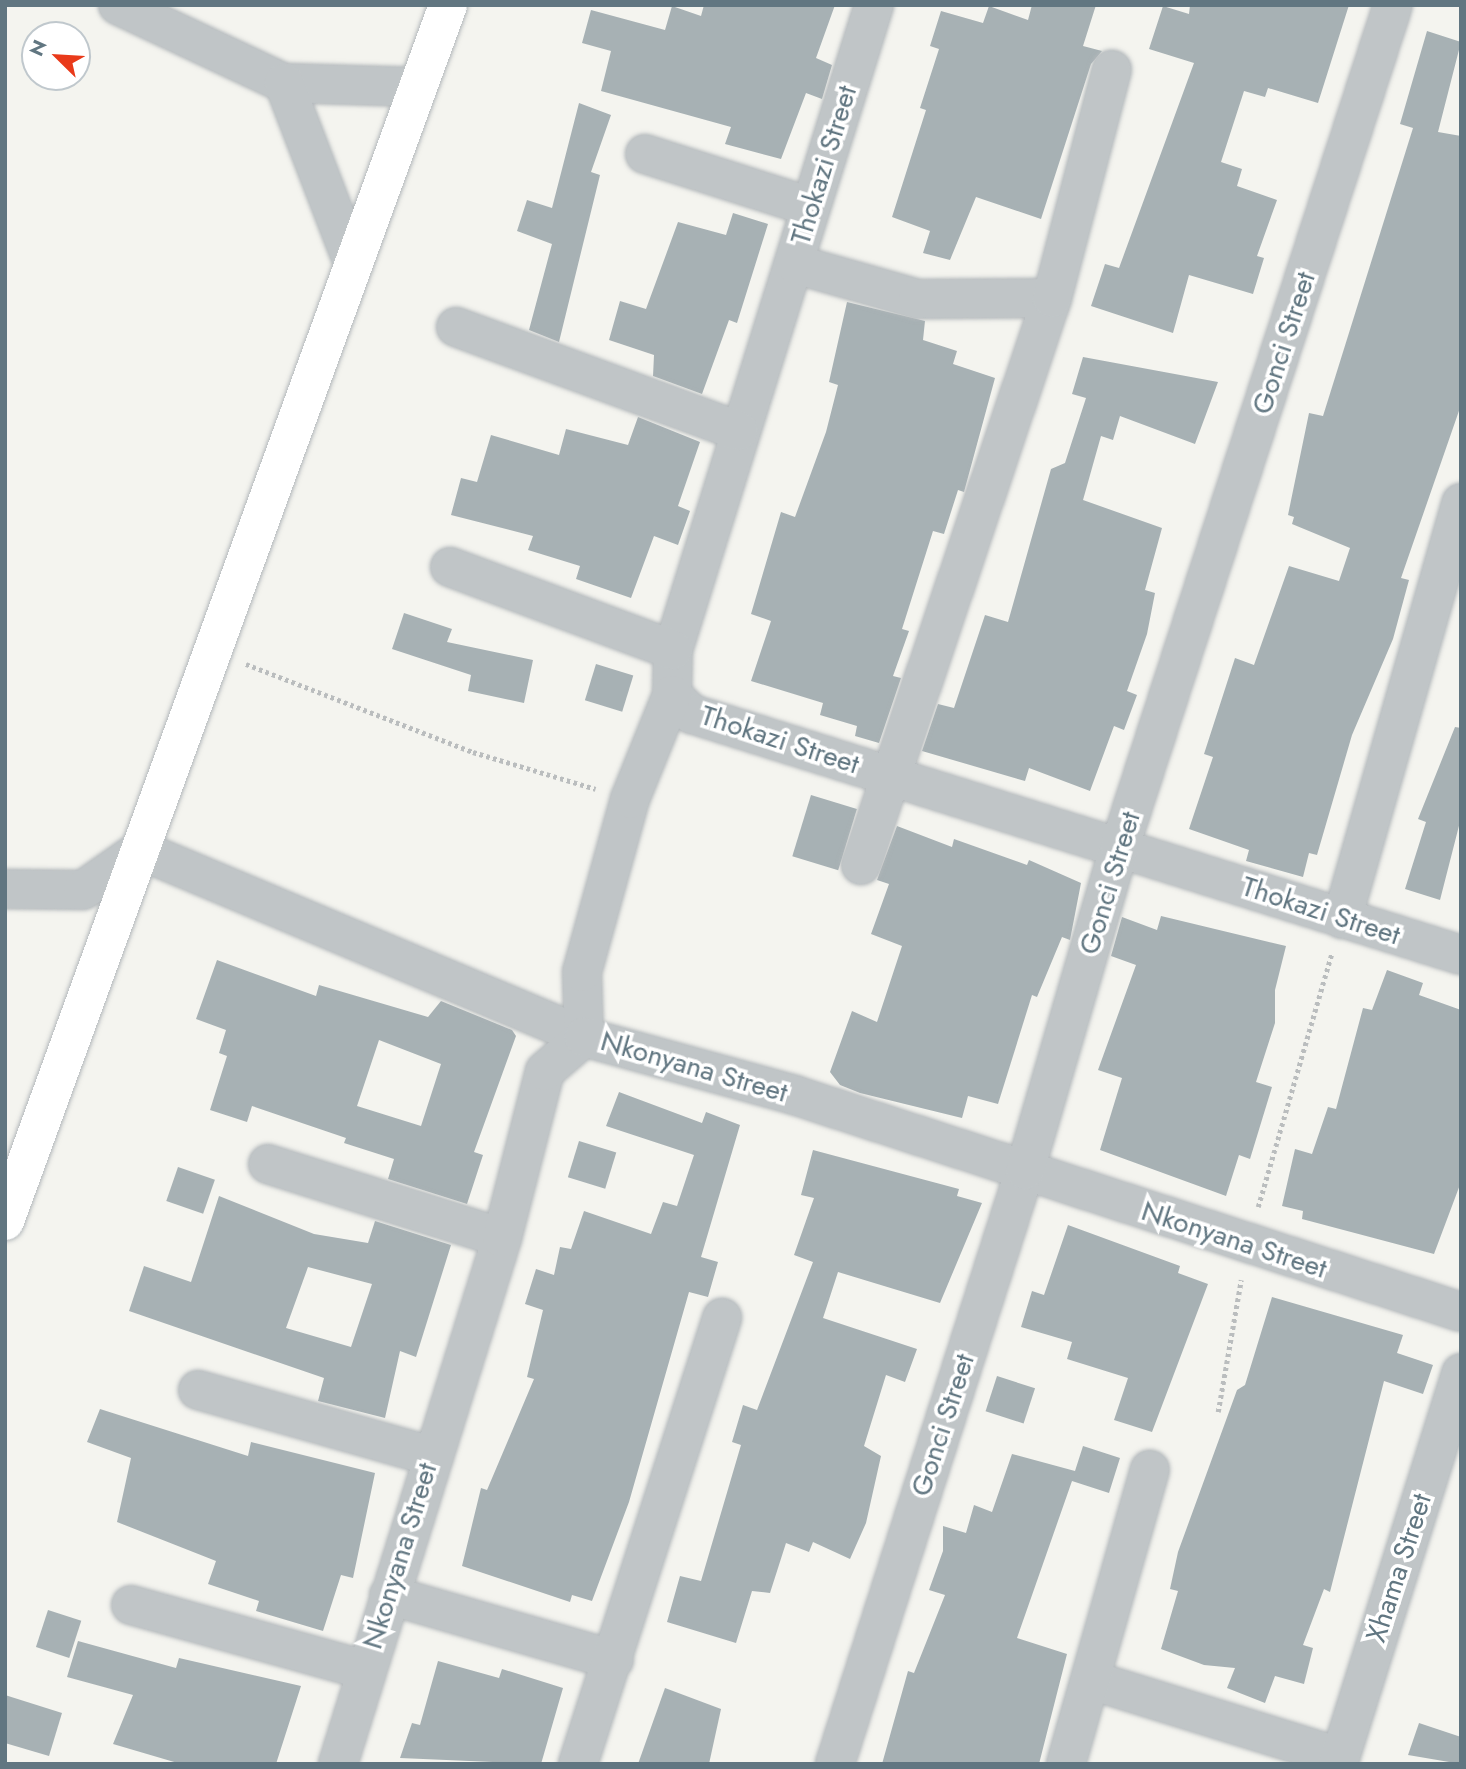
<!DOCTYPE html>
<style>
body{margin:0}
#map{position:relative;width:1466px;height:1769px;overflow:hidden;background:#f4f4ef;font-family:Jost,sans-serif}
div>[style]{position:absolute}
.building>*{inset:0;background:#a7b1b4;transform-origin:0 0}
.path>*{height:4.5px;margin-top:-2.25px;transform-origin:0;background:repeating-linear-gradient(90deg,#babdbe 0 3.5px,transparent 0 7px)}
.roads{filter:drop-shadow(0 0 2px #b3b8bb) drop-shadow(0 0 2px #b3b8bb)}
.minor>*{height:38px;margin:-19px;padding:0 19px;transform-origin:19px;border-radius:19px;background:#c0c5c7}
.major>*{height:38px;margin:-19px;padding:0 19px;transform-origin:19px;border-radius:19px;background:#fff}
span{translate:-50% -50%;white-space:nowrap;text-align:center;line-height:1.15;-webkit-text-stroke:7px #fff;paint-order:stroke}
.street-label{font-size:28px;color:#617681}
.frame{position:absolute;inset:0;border:7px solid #617681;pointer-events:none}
.north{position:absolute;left:21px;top:21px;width:70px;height:70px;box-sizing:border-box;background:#fff;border:2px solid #c0c8cd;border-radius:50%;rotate:294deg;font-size:19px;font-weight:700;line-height:28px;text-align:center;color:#617681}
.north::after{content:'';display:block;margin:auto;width:24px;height:32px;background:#e93a1a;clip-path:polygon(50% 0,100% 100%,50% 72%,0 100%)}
</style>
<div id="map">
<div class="building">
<i style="clip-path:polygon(704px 5px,835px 5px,816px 58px,832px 65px,822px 99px,806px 93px,781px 159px,725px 144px,731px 127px,601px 91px,611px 51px,582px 43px,591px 10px,665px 30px,672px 6px,701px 16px)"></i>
<i style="clip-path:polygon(1032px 5px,1096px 5px,1083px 46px,1102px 51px,1091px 64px,1041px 219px,976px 197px,950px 260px,923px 253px,930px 231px,892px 217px,926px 110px,920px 108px,939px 49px,930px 46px,941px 11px,983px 23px,989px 6px,1028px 20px)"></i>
<i style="clip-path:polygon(1190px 5px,1349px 5px,1318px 103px,1268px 88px,1265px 97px,1244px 91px,1221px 162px,1242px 169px,1237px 186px,1277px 200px,1257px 256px,1264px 258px,1253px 294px,1189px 275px,1173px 333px,1091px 306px,1105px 264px,1119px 268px,1194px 63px,1149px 49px,1163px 6px,1189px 14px)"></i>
<i style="clip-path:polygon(1427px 31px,1461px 42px,1438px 132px,1461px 136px,1461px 405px,1401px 578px,1409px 580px,1393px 639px,1352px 735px,1317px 855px,1309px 853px,1303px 877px,1246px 861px,1249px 850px,1189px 829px,1213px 757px,1204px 754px,1235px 658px,1254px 665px,1289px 566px,1339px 581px,1350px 548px,1292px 524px,1294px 517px,1288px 515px,1309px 413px,1323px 416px,1413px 128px,1400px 124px)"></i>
<i style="clip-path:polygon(579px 103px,611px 115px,591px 172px,600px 175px,559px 342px,529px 330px,552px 244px,517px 231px,527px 200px,552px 208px)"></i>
<i style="clip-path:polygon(733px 213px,768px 224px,737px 323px,729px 320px,702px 394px,653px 376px,654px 355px,609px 340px,620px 301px,646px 309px,678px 222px,726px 235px)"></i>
<i style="clip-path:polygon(847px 302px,925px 321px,923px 340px,957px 351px,953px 364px,995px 378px,964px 492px,958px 490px,944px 534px,933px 531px,902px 629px,909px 631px,893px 676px,901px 678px,879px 743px,855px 736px,857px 726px,820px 715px,823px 703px,751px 681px,771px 621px,751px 614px,781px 512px,795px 517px,826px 432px,838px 385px,829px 382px)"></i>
<i style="clip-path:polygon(1083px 357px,1218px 382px,1195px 444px,1120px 416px,1113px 440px,1101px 436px,1083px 500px,1162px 528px,1145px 590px,1155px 593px,1147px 634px,1127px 691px,1137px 695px,1124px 730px,1114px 726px,1090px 791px,1029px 768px,1025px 781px,922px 751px,938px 704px,954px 708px,985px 615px,1008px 622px,1051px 469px,1065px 463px,1086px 398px,1072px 394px)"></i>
<i style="clip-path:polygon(638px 417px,700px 442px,678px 506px,690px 511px,678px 545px,654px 536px,631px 598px,576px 579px,580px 566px,528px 550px,533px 536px,451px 515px,461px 478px,477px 482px,491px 435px,559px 455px,566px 429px,628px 445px)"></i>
<i style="clip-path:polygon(404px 613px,452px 629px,447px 642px,533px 660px,524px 703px,468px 691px,471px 675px,392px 649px)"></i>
<i style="left:596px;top:664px;width:39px;height:38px;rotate:17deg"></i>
<i style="clip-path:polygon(1455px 727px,1461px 728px,1461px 818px,1440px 900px,1405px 889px,1426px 822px,1418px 819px)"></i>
<i style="left:811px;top:795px;width:48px;height:64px;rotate:17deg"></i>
<i style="clip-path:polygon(897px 826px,952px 847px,954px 839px,1027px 865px,1029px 860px,1081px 883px,1070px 940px,1062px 937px,1037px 997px,1032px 995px,998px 1104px,968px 1096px,962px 1118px,860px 1093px,840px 1085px,830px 1072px,852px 1011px,877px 1022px,902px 946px,871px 934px,889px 884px,877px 880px)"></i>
<i style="clip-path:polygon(1161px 916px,1286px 946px,1275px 990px,1275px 1023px,1256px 1082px,1272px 1087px,1250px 1159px,1239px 1155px,1226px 1196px,1100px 1150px,1122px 1078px,1098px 1070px,1136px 965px,1111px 956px,1122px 917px,1157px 930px)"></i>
<i style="clip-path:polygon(evenodd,217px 960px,316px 996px,319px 985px,428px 1017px,441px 1001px,512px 1030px,516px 1036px,474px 1152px,483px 1155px,467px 1204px,388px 1179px,394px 1159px,344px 1143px,346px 1138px,252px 1106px,247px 1122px,210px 1110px,227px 1056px,219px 1053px,226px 1030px,196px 1019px,217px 960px,379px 1040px,441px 1064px,421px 1126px,357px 1106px,379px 1040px)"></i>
<i style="clip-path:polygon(1387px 970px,1423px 983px,1419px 995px,1461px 1010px,1461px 1182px,1434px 1254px,1302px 1219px,1303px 1211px,1282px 1206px,1295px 1149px,1312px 1154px,1328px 1107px,1336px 1109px,1363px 1008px,1372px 1010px)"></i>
<i style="clip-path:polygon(619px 1092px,702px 1123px,706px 1112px,740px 1125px,701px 1257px,718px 1262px,708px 1297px,689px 1292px,629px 1502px,592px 1601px,572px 1595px,570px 1602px,462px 1566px,481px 1488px,487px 1490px,534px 1379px,527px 1377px,543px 1310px,525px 1304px,536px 1269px,554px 1275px,560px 1247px,571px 1249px,584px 1211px,651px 1234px,663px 1202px,677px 1206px,694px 1155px,606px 1126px)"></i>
<i style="left:579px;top:1141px;width:39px;height:38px;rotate:17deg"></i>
<i style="clip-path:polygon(813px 1150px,959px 1189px,957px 1196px,982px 1203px,940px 1303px,838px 1272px,823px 1318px,917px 1349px,905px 1382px,886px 1375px,864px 1446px,881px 1456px,866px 1523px,850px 1559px,813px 1542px,809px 1552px,786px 1543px,770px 1593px,752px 1591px,736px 1643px,667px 1622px,680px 1576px,701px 1581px,741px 1445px,732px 1442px,743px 1405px,757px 1410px,813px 1262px,794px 1255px,814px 1198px,801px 1195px)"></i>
<i style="left:178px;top:1167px;width:39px;height:36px;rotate:19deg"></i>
<i style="clip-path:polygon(evenodd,219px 1196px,314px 1234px,368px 1243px,375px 1221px,451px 1245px,416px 1357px,400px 1351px,385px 1418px,318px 1401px,324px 1378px,129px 1311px,144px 1266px,191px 1282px,219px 1196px,308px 1267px,372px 1284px,351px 1347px,286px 1328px,308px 1267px)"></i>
<i style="clip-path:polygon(1068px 1225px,1180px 1266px,1178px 1273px,1208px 1284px,1152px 1432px,1114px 1420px,1128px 1378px,1067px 1359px,1072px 1342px,1021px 1327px,1032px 1291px,1044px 1295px)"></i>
<i style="clip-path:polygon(1272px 1297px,1403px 1335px,1397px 1353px,1433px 1365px,1423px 1394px,1384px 1381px,1330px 1592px,1324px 1589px,1303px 1645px,1313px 1648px,1304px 1684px,1275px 1676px,1265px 1703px,1227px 1688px,1235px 1668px,1204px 1665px,1161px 1649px,1178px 1591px,1170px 1589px,1178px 1552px,1237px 1390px,1245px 1385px)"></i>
<i style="left:997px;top:1376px;width:40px;height:37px;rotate:18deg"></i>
<i style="clip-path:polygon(100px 1409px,248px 1456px,251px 1442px,375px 1473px,353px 1578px,341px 1575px,323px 1631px,256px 1611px,259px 1601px,208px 1584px,216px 1561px,117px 1522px,131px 1458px,87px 1442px)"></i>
<i style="clip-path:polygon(1083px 1446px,1120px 1458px,1109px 1493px,1072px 1481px,1017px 1638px,1067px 1654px,1039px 1764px,882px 1764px,908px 1671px,914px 1673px,945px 1595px,929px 1590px,943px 1551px,943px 1526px,966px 1533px,974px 1505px,992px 1512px,1012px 1454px,1075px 1471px)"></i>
<i style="left:48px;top:1610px;width:35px;height:39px;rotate:18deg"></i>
<i style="clip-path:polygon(78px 1641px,176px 1668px,179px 1658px,301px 1686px,276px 1764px,181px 1764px,113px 1744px,133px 1695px,67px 1677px)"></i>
<i style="clip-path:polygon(438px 1661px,499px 1678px,502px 1669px,563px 1688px,541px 1764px,400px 1758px,412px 1723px,420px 1725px)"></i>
<i style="clip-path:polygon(665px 1688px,721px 1709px,709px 1764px,638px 1764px)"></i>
<i style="clip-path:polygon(5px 1695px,62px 1713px,49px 1756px,5px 1743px)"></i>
<i style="clip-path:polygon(1419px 1723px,1461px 1737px,1461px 1764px,1408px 1755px)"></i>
</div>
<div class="path">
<i style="left:246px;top:664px;width:243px;rotate:21.2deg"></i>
<i style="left:473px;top:752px;width:128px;rotate:16.7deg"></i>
<i style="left:1258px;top:1207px;width:265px;rotate:-73.8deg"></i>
<i style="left:1218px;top:1412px;width:134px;rotate:-80.1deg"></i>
</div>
<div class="roads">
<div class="minor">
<i style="left:118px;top:5px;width:183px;rotate:25.2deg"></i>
<i style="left:284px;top:83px;width:134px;rotate:1.7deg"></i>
<i style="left:874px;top:5px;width:676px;rotate:107.31deg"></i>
<i style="left:673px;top:650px;width:45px;rotate:91.3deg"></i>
<i style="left:672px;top:695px;width:28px;rotate:44deg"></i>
<i style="left:692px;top:714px;width:806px;rotate:17.4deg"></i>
<i style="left:284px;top:83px;width:193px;rotate:69deg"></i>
<i style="left:645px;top:154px;width:171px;rotate:17.7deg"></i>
<i style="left:795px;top:264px;width:128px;rotate:15.9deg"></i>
<i style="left:918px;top:299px;width:134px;rotate:-0.4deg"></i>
<i style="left:456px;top:327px;width:301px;rotate:20.2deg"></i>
<i style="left:450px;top:567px;width:238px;rotate:20.4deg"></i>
<i style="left:861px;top:865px;width:598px;rotate:-71.38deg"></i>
<i style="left:1052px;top:298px;width:236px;rotate:-75.3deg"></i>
<i style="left:5px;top:889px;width:78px;rotate:0.7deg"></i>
<i style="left:83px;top:890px;width:70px;rotate:-35.1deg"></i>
<i style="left:140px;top:850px;width:482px;rotate:22.8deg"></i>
<i style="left:584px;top:1037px;width:65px;rotate:-91.8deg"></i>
<i style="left:582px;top:972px;width:180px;rotate:-74.5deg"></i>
<i style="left:630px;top:799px;width:112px;rotate:-68deg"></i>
<i style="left:1342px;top:919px;width:433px;rotate:-74deg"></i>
<i style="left:268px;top:1164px;width:245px;rotate:17.5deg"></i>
<i style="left:198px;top:1390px;width:242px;rotate:15.8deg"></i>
<i style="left:389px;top:1595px;width:234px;rotate:16.1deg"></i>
<i style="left:131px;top:1605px;width:243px;rotate:15.5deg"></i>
<i style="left:1091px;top:1680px;width:261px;rotate:17.2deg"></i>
<i style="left:338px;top:1764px;width:551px;rotate:-72.68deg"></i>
<i style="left:502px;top:1238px;width:172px;rotate:-75.6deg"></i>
<i style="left:545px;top:1071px;width:52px;rotate:-41.1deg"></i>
<i style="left:584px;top:1037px;width:218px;rotate:15.4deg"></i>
<i style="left:794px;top:1095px;width:701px;rotate:18.02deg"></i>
<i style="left:578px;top:1764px;width:469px;rotate:-72.1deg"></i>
<i style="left:835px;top:1764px;width:624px;rotate:-72.26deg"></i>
<i style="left:1025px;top:1170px;width:338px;rotate:-73.7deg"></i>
<i style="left:1120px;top:846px;width:884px;rotate:-72.02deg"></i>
<i style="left:1066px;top:1764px;width:306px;rotate:-74.1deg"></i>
<i style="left:1338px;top:1764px;width:410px;rotate:-72.5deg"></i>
</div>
<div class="major">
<i style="left:5px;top:1221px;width:1294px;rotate:-69.98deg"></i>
</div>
</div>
<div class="street-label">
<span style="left:824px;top:165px;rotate:-73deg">Thokazi Street</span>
<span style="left:1284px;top:343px;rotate:-72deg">Gonci Street</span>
<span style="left:780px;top:740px;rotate:18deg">Thokazi Street</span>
<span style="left:1110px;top:883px;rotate:-73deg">Gonci Street</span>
<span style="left:1321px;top:911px;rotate:18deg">Thokazi Street</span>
<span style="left:694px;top:1067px;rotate:16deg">Nkonyana Street</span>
<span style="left:1234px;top:1240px;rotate:18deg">Nkonyana Street</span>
<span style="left:943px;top:1425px;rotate:-72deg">Gonci Street</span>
<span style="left:400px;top:1556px;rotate:-73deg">Nkonyana Street</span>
<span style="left:1399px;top:1568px;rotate:-72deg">Xhama Street</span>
</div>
<div class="frame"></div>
<div class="north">N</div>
</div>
